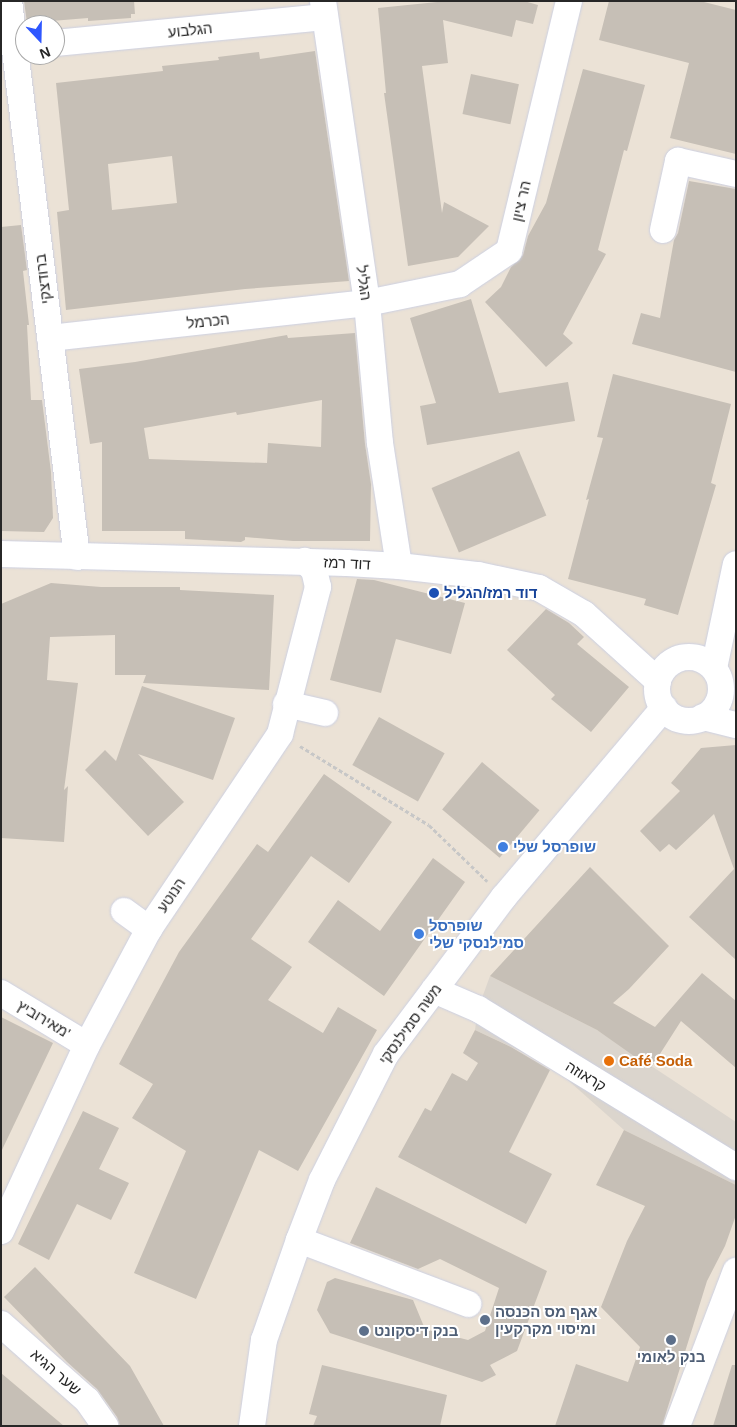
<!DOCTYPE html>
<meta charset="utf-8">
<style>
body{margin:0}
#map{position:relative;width:737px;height:1427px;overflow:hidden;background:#ebe2d6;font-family:Helvetica,"Noto Sans Hebrew",sans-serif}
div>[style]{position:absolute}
.plaza>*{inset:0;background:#dbd5cd}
.building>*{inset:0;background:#c6bfb6;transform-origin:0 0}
.path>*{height:3px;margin-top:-1.5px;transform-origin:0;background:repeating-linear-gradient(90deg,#c7c7c7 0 4px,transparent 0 6.5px)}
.roads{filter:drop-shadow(0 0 1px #ccd0e2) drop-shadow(0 0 1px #ccd0e2)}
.minor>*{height:26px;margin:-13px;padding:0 13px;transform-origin:13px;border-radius:13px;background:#fff}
.minor>.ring{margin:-13px;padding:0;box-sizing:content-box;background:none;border:26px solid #fff;border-radius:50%}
.dots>*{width:14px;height:14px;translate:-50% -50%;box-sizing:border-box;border:2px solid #fff;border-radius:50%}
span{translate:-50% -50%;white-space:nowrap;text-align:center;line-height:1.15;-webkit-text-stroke:4px #fff;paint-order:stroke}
.street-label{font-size:15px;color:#272727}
.transit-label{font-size:15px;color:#164399;font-weight:700}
.left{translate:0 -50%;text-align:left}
.shop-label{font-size:15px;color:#366cbe;font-weight:700}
.food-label{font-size:15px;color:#c56008;font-weight:700}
.service-label{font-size:15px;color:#4e5e75;font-weight:700}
.frame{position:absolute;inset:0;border:2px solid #272727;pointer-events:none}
.north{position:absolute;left:15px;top:15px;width:50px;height:50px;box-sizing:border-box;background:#fff;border:1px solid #a9a9a9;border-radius:50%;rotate:159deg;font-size:14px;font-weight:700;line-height:20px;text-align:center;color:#272727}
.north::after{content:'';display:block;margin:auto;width:18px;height:22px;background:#2f57ff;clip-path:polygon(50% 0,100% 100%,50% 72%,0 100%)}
</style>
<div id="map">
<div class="plaza">
<i style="clip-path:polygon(490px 976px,597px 1030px,736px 1122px,736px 1185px,624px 1130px,552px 1066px,475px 1030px,478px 1009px)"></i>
</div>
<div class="building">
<i style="clip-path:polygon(24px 1px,134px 1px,135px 14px,131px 14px,131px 18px,88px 21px,88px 18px,27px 23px)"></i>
<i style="clip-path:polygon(447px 1px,524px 1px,538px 5px,533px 24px,516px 20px,512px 37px,443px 20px,448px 63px,422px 66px,442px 213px,444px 202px,489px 226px,458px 257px,408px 266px,384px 93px,386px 93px,378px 8px)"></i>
<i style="clip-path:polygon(609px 1px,700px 1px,736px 10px,736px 154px,670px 138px,689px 63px,599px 40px)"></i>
<i style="clip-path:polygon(evenodd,315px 51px,349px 281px,245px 289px,66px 310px,57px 212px,69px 210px,56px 83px,163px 71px,162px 66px,219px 60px,218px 57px,259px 52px,260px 59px,315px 51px,172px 156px,177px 203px,112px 210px,108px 164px,172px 156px)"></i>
<i style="clip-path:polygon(583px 69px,645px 85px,627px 151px,624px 150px,598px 250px,606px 254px,563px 334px,573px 343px,546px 367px,485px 302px,501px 287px,511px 267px,523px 255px,528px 236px,546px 203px)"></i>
<i style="left:471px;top:74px;width:49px;height:41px;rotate:12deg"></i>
<i style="clip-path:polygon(689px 181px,736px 189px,736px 372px,632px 344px,641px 313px,660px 318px,674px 240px,678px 233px)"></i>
<i style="clip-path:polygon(21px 225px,27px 270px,23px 271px,29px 325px,27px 325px,31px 400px,42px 400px,51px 472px,53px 518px,44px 532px,1px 531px,1px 227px)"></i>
<i style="clip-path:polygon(471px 299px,499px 393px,568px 382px,575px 421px,427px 445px,420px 406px,436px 403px,410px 318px)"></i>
<i style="clip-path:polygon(evenodd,355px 333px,365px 444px,371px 484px,370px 541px,293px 541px,245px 537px,245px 540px,241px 542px,185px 539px,185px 531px,102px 531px,102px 442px,90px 444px,79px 369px,135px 362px,287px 335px,288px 338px,355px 333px,322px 400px,321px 447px,268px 443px,267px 463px,149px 459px,144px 428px,236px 412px,237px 415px,322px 400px)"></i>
<i style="clip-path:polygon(613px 374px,731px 404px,711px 483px,716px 485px,678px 615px,644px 605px,646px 599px,568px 579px,589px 499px,586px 500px,603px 438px,597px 437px)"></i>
<i style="left:519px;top:451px;width:70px;height:95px;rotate:67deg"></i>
<i style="clip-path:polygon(357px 579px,374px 580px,465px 603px,451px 654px,396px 639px,381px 693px,330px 680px)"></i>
<i style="clip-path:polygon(51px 583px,101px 587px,180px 587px,180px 590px,274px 595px,269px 690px,143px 683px,146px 675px,115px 675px,115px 635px,50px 637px,47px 680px,78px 683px,64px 790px,68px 786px,64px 842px,1px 838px,1px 604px)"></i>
<i style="clip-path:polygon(546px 609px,569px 623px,584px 637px,577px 644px,629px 687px,591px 732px,551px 699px,555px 695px,507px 650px)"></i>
<i style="clip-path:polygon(142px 686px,235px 718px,213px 780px,138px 754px,184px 802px,148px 836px,85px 770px,105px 750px,116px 761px)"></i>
<i style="left:379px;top:717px;width:75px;height:55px;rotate:29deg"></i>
<i style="clip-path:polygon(736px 745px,736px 960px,689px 917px,734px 869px,714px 814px,676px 850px,669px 844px,660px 852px,640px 831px,680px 791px,671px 783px,701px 748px)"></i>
<i style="left:482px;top:762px;width:75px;height:62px;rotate:40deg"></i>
<i style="clip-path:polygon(324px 774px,392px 822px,349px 883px,311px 856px,251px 939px,292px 967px,268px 1000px,323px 1033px,338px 1007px,377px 1030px,298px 1171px,259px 1150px,196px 1299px,134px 1273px,186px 1151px,132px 1118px,153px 1084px,119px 1064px,179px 952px,257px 844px,268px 852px)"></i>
<i style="clip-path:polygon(433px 858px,465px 882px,384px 996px,308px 942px,338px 900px,380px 931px)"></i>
<i style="clip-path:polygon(590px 867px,669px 946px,629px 989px,613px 1003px,655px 1027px,702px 973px,736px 1001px,736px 1068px,681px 1021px,651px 1068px,597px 1030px,490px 976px)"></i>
<i style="clip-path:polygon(1px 1017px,53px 1043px,1px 1152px)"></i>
<i style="clip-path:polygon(475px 1030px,511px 1047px,550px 1070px,509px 1152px,552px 1174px,526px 1224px,398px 1157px,425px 1108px,431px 1111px,452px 1073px,467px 1081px,478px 1063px,463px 1053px)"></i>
<i style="clip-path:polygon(83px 1111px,119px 1128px,99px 1169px,129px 1183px,111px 1220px,77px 1204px,49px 1260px,18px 1244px)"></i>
<i style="clip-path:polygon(624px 1130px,736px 1185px,736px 1215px,725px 1246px,707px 1281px,662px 1426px,555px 1426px,576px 1364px,628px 1382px,640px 1347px,601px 1307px,627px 1241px,645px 1206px,596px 1185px)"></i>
<i style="clip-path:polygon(376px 1187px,547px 1271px,517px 1351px,490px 1365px,496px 1375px,482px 1382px,330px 1333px,317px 1310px,327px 1282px,335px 1278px,413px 1300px,425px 1329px,468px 1340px,485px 1331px,499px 1288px,440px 1259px,418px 1269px,350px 1243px)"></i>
<i style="clip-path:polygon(35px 1267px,130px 1366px,164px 1426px,120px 1426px,117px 1417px,97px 1389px,67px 1362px,4px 1297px)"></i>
<i style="clip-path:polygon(322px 1365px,447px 1395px,440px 1426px,313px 1426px,317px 1416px,309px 1414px)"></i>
<i style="clip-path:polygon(732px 1365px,736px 1365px,736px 1426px,713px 1426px)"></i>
<i style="clip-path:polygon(1px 1373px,64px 1426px,1px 1426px)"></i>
</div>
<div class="path">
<i style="left:300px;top:746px;width:151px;rotate:31.5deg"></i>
<i style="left:429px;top:825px;width:81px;rotate:44deg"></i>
</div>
<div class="roads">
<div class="minor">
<i style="left:9px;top:1px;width:560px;rotate:83.03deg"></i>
<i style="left:323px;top:1px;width:305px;rotate:81.7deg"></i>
<i style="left:367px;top:303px;width:141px;rotate:84.7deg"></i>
<i style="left:380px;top:443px;width:124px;rotate:81.2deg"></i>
<i style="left:55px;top:43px;width:271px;rotate:-5.5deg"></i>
<i style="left:663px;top:230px;width:71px;rotate:-77.7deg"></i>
<i style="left:678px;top:161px;width:59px;rotate:12.6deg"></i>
<i style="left:50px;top:338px;width:319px;rotate:-6.3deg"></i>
<i style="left:367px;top:303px;width:95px;rotate:-11.5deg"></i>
<i style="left:460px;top:284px;width:59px;rotate:-34deg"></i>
<i style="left:509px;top:251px;width:257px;rotate:-76.5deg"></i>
<i style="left:1px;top:554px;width:346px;rotate:1.5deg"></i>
<i style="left:347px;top:563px;width:52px;rotate:3.3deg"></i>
<i style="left:399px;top:566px;width:80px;rotate:6.5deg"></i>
<i style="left:478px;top:575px;width:62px;rotate:12deg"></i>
<i style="left:539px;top:588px;width:52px;rotate:30deg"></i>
<i style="left:584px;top:614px;width:100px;rotate:42.2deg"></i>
<i class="ring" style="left:657px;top:657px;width:38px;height:38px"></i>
<i style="left:714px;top:668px;width:106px;rotate:-78.1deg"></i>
<i style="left:286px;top:704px;width:40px;rotate:13deg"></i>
<i style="left:703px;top:717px;width:34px;rotate:14deg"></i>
<i style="left:124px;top:911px;width:31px;rotate:36deg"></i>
<i style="left:434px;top:990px;width:48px;rotate:23.4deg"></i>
<i style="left:478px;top:1009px;width:303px;rotate:31.5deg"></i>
<i style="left:1px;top:993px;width:100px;rotate:31.2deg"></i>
<i style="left:1px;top:1231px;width:205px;rotate:-65.2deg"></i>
<i style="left:87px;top:1045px;width:132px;rotate:-61.9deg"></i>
<i style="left:149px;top:929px;width:235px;rotate:-56.1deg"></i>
<i style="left:280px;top:734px;width:152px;rotate:-75.5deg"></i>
<i style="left:318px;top:587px;width:17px;rotate:-103deg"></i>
<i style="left:314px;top:570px;width:13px;rotate:-135deg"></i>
<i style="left:299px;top:1240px;width:181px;rotate:20.7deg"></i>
<i style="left:1px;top:1324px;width:115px;rotate:41.5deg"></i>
<i style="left:87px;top:1400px;width:32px;rotate:55deg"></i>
<i style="left:252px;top:1426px;width:87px;rotate:-82.1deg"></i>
<i style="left:264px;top:1340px;width:106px;rotate:-70.7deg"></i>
<i style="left:299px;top:1240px;width:64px;rotate:-69deg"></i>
<i style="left:322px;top:1180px;width:141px;rotate:-63.1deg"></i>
<i style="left:386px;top:1054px;width:196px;rotate:-53.1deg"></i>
<i style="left:504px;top:897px;width:248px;rotate:-49.8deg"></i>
<i style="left:677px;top:1426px;width:166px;rotate:-69.2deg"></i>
</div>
</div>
<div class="dots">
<i style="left:434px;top:593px;background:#1a4fb4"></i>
<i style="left:503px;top:847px;background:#3f7fe0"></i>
<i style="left:419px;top:934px;background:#3f7fe0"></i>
<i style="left:609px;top:1061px;background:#e8710a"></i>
<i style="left:485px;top:1320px;background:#5c6f8a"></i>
<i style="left:364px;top:1331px;background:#5c6f8a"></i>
<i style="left:671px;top:1340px;background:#5c6f8a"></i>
</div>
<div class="street-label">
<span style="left:190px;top:30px;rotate:-6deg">הגלבוע</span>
<span style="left:521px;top:201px;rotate:-77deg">הר ציון</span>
<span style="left:43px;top:279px;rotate:-97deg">ברודצקי</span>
<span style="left:364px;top:283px;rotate:82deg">הגליל</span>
<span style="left:208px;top:321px;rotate:-6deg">הכרמל</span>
<span style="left:347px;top:563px;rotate:3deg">דוד רמז</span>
<span style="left:171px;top:895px;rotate:-56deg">הנוטע</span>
<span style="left:44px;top:1019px;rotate:31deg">מאירוביץ'</span>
<span style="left:410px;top:1024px;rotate:-54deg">משה סמילנסקי</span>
<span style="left:586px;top:1076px;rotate:31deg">קראוזה</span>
<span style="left:56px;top:1372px;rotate:41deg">שער הגיא</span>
</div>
<div class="transit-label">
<span class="left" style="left:444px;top:593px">דוד רמז/הגליל</span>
</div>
<div class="shop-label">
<span class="left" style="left:513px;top:847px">שופרסל שלי</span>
<span class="left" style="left:429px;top:934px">שופרסל<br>סמילנסקי שלי</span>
</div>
<div class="food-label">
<span class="left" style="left:619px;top:1061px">Café Soda</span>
</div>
<div class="service-label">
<span class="left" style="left:495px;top:1320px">אגף מס הכנסה<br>ומיסוי מקרקעין</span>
<span class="left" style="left:374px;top:1331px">בנק דיסקונט</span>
<span style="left:671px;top:1357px">בנק לאומי</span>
</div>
<div class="frame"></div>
<div class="north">N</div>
</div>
